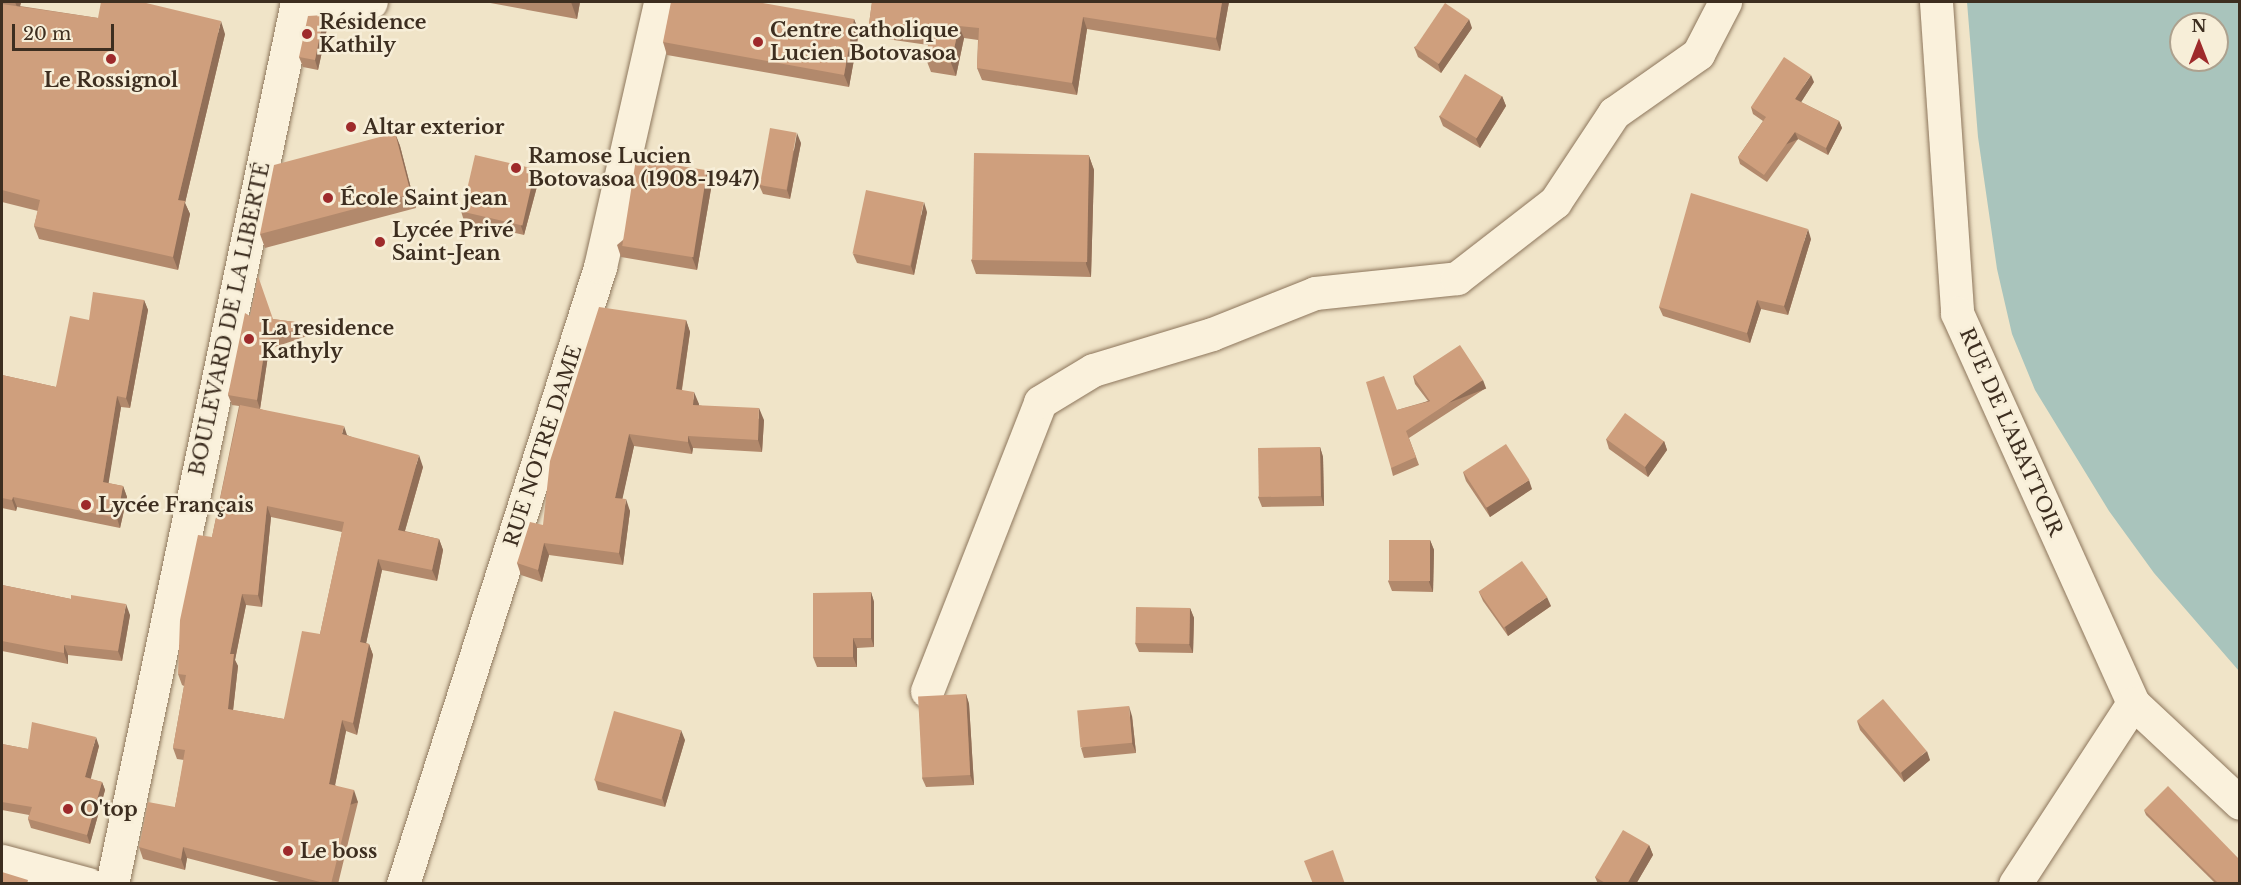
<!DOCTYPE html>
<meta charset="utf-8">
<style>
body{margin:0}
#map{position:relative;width:2241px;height:885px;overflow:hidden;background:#f0e4c8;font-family:"Libre Baskerville",serif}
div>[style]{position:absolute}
.water>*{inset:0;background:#a9c4bc}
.roads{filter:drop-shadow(0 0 2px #8d765c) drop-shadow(0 0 2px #8d765c)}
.street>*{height:33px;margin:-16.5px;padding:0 16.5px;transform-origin:16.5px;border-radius:16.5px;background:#faf1dc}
.wall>*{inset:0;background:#b2896c}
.shaded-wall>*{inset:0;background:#916f58;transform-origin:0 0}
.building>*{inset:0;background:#cf9f7d;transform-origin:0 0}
.dots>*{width:16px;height:16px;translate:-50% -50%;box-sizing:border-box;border:3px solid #f7eed8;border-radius:50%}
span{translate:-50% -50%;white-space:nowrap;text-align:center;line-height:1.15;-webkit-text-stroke:5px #f7eed8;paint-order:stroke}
.poi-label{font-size:20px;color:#3d2e20;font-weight:700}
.left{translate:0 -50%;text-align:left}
.street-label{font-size:20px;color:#3d2e20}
.frame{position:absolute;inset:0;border:3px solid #3d2e20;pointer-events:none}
.north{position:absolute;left:2169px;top:12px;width:60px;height:60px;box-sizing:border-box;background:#f7eed8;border:2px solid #ada18e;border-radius:50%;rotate:0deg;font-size:16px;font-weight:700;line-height:24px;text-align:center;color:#3d2e20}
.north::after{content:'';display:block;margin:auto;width:21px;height:27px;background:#9e2a2b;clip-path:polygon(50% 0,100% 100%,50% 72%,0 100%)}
.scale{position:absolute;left:12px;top:24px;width:102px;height:27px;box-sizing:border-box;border:3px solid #3d2e20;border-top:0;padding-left:8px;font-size:18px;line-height:21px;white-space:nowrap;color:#3d2e20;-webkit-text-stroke:4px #f7eed8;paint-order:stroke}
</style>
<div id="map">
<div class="water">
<i style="clip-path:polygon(evenodd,1967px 2px,2239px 2px,2239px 671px,2154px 573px,2109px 511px,2035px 390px,2012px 334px,1997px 269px,1978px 137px,1967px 2px,2181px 24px,2217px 24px,2217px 60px,2181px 60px,2181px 24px)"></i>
</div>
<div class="roads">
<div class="street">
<i style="left:1936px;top:2px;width:312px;rotate:86.1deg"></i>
<i style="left:1957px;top:313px;width:428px;rotate:65.7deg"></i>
<i style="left:2133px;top:703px;width:146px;rotate:43.1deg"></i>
<i style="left:296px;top:8px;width:75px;rotate:-4.6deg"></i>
<i style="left:927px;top:691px;width:310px;rotate:-68.6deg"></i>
<i style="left:1040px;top:402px;width:62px;rotate:-31.1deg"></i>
<i style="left:1093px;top:370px;width:124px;rotate:-16.8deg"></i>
<i style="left:1212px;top:334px;width:111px;rotate:-21.7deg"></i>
<i style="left:1315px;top:293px;width:143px;rotate:-6deg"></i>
<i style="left:1457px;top:278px;width:124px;rotate:-37.8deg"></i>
<i style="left:1555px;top:202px;width:107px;rotate:-56.5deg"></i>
<i style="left:1614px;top:113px;width:103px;rotate:-35.1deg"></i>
<i style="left:1698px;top:54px;width:59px;rotate:-62.6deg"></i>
<i style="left:2px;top:861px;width:89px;rotate:15deg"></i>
<i style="left:112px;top:884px;width:901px;rotate:-78.15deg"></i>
<i style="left:403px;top:884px;width:648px;rotate:-72.29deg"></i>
<i style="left:600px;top:267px;width:272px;rotate:-77.2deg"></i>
<i style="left:2015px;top:884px;width:216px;rotate:-56.9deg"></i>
</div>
</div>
<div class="wall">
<i style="clip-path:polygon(2px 2px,21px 2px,20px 6px,98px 18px,225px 34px,185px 203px,190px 214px,178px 270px,39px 239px,34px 226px,38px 211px,2px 202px)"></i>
<i style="clip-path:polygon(485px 2px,580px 2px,577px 19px)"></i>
<i style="clip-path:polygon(872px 2px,1229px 2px,1220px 51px,1087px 29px,1077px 95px,982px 80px,977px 68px,978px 40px,964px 38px,956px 76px,931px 72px,926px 59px,928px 45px,873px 37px,869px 24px)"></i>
<i style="clip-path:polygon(854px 19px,859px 32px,849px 87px,667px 55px,663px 42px)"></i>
<i style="clip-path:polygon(328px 24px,318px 70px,303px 67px,299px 57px)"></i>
<i style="clip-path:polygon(1472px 28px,1441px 73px,1418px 57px,1414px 47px)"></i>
<i style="clip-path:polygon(1814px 82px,1801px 102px,1839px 121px,1842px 128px,1828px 155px,1798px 139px,1767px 182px,1740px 164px,1738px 157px,1763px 121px,1753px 114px,1751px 107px)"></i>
<i style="clip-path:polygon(1502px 96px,1506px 106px,1480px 148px,1443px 126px,1439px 116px)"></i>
<i style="clip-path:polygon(395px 133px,400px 146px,416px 208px,265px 248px,260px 234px)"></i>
<i style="clip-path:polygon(801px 143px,790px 199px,763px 194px,759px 185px)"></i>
<i style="clip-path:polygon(1089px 156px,1094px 170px,1091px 277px,976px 274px,971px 260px)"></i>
<i style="clip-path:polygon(707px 170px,712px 183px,697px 270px,621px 257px,617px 245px)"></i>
<i style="clip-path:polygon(539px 179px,524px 235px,464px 221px,461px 211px)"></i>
<i style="clip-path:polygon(927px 212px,914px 275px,857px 263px,853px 254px)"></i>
<i style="clip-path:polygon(1811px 239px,1788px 315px,1761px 309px,1750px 343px,1663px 316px,1659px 307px)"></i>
<i style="clip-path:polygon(144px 300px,148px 310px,130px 408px,121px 407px,108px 483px,123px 486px,127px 497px,120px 528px,17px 507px,16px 511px,2px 508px,2px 375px,56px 387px,89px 320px)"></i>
<i style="clip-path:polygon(evenodd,250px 316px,310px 324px,313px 334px,269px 349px,260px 409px,347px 435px,423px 467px,405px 531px,439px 539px,443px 550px,437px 581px,382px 570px,366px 643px,369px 644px,373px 655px,357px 735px,346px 731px,335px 785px,358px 802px,338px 884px,287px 884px,187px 858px,185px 870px,143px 859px,139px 847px,175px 807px,184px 760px,177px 759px,173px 748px,184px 686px,182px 685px,178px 674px,212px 537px,239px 406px,232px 405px,228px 395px,250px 316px,271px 517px,342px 532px,320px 634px,284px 719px,233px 710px,238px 666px,235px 660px,246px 605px,262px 607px,271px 517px)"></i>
<i style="clip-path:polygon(686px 320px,690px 332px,682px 390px,699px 404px,698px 405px,764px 420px,762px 452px,693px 448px,692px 454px,634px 446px,622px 499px,630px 511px,623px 565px,549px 555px,542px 582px,521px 575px,517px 563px)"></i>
<i style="clip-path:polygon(1413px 376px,1486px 388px,1409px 438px,1419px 465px,1393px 476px,1391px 468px,1397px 410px,1428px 401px,1415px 384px)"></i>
<i style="clip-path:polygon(1606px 439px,1664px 441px,1667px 450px,1648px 477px,1609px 449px)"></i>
<i style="clip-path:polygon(1320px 447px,1323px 457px,1324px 506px,1262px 507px,1258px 497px)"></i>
<i style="clip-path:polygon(1463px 472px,1532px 489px,1490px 517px,1466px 481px)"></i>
<i style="clip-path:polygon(1430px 540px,1434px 550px,1433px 592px,1392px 591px,1388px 581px)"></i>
<i style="clip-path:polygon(2px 585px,71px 599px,130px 615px,122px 661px,68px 655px,68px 664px,2px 651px)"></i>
<i style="clip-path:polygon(871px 592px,874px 602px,874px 647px,857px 648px,857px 667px,817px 667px,813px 657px)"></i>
<i style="clip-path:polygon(1479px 592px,1551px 606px,1508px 636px,1483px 601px)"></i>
<i style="clip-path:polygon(1190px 608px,1194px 618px,1193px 653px,1139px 652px,1135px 643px)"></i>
<i style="clip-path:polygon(966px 694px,969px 704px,974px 785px,926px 787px,922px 778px)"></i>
<i style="clip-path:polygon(1132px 716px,1136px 753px,1084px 758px,1081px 748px)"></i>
<i style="clip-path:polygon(1857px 721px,1930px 760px,1904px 782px,1860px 730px)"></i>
<i style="clip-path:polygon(685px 740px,665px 807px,598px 790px,595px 780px)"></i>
<i style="clip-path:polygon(2px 744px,28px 749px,99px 746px,90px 779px,102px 782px,105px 790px,90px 844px,31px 828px,28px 819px,29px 815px,2px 810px)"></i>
<i style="clip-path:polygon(2144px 810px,2240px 884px,2216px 884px,2146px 815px)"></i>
<i style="clip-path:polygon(1649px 845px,1653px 855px,1636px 884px,1598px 884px,1595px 877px)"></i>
</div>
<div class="shaded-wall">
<i style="clip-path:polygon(15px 2px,21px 2px,19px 12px)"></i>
<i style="clip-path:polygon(571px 2px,580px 2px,577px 19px)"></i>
<i style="clip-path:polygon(1222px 2px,1229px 2px,1220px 51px,1216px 38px)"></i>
<i style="clip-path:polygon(324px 15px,328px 24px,318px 70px,315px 60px)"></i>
<i style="clip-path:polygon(1083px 17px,1087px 29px,1077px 95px,1072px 83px)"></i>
<i style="clip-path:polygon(854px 19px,859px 32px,849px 87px,844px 75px)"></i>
<i style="clip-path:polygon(1469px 19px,1472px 28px,1441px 73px,1438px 64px)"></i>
<i style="clip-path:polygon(221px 21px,225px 34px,185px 203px,190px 214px,178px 270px,173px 257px,178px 200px)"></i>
<i style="clip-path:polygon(959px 26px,964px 38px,956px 76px,951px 63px)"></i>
<i style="clip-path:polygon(1811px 75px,1814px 82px,1798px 107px,1795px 99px)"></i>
<i style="clip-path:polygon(1502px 96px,1506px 106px,1480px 148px,1476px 139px)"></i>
<i style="clip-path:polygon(1839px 121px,1842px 128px,1828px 155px,1826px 148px)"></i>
<i style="left:1795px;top:132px;width:8px;height:53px;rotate:67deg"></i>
<i style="clip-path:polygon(395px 133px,400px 146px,416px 208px,411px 194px)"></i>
<i style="clip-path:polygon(797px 133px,801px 143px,790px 199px,787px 190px)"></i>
<i style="clip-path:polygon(1089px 156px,1094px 170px,1091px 277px,1086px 264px)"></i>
<i style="clip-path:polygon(535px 169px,539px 179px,524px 235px,521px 226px)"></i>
<i style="clip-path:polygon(707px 170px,712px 183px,697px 270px,692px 257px)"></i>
<i style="clip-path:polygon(924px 202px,927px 212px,914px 275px,911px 266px)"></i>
<i style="clip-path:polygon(1808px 229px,1811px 239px,1788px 315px,1784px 306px)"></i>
<i style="clip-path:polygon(144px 300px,148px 310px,130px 408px,126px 398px)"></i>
<i style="clip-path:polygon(1757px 300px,1761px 309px,1750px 343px,1747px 333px)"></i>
<i style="clip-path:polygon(686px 320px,690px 332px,680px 401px,676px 389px)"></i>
<i style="clip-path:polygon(266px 340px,269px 349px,260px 409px,257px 400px)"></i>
<i style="left:1483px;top:380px;width:9px;height:92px;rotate:69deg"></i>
<i style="clip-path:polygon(694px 392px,699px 404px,697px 417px,693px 405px)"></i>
<i style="clip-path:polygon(117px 396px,121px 407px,107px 493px,103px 482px)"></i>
<i style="clip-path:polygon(759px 408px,764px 420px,762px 452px,758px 440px)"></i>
<i style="clip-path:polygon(344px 426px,348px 438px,342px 434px)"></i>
<i style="clip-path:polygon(629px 434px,634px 446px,620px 510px,615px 498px)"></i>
<i style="clip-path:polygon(688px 436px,693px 448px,692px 454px,688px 442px)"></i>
<i style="clip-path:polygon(1664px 441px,1667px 450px,1648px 477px,1645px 467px)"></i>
<i style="clip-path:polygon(1320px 447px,1323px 457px,1324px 506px,1321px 496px)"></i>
<i style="clip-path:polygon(419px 455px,423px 467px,402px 541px,398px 530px)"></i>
<i style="clip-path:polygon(1529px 480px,1532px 489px,1490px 517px,1486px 507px)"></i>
<i style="clip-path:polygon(123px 486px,127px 497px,120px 528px,117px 518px)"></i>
<i style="clip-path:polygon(13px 497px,17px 507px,16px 511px,12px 500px)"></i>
<i style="clip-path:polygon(626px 499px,630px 511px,623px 565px,619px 553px)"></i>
<i style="clip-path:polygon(267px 506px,271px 517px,262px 607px,258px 595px)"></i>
<i style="clip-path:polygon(439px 539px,443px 550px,437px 581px,432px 570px)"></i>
<i style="clip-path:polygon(1430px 540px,1434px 550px,1433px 592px,1429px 582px)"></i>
<i style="clip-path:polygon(544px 543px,549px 555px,542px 582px,538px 570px)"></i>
<i style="clip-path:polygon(378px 559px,382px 570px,364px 653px,360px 642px)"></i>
<i style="clip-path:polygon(871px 592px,874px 602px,874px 647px,871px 638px)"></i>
<i style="clip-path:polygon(242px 594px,246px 605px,235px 660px,238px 666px,232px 720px,228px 709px,230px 654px)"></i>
<i style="clip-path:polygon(1547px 597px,1551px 606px,1508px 636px,1505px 627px)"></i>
<i style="clip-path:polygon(126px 604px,130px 615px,122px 661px,118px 651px)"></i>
<i style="clip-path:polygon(1190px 608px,1194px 618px,1193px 653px,1189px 644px)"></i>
<i style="clip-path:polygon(853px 638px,857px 648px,857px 667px,853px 657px)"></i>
<i style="clip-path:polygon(369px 644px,373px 655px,357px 735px,353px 723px)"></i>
<i style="clip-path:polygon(64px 645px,68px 655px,68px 664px,64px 653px)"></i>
<i style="clip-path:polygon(966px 694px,969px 704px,974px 785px,970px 775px)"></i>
<i style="clip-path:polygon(1129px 706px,1132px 716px,1136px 753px,1132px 743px)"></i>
<i style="clip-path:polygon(342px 720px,346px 731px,333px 795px,329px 784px)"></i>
<i style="clip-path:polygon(681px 730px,685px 740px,665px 807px,662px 797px)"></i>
<i style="clip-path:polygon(96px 737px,99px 746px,89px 786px,85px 777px)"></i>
<i style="clip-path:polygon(1927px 751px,1930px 760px,1904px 782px,1901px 772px)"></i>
<i style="clip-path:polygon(102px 782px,105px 790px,90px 844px,87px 835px)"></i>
<i style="left:354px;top:790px;width:13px;height:97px;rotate:72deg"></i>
<i style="clip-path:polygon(1649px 845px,1653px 855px,1636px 884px,1627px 884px)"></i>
<i style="clip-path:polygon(183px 847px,187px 858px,185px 870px,181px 859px)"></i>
</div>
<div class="building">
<i style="clip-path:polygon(101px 2px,142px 2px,221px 21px,178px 200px,185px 201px,173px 257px,34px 226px,40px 200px,2px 190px,2px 4px,98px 18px)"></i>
<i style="clip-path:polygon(671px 2px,757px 2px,854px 19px,844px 75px,663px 42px)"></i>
<i style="clip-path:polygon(872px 2px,1222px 2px,1216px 38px,1083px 17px,1072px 83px,977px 68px,979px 28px,959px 26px,951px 63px,926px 59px,930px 34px,869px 24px)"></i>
<i style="left:1445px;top:3px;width:29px;height:54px;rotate:34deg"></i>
<i style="clip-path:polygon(324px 15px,315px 60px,299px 57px,308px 16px)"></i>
<i style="clip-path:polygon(1784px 57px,1811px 75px,1795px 99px,1839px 121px,1826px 148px,1795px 132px,1764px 175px,1738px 157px,1766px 117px,1751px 107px)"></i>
<i style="left:1465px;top:74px;width:43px;height:49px;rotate:31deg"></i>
<i style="left:770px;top:128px;width:27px;height:58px;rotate:10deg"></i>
<i style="clip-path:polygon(395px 133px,411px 194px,260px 234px,274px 165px)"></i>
<i style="left:974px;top:153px;width:115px;height:107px;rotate:1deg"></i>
<i style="left:475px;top:155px;width:62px;height:58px;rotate:13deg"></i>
<i style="left:636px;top:159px;width:72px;height:88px;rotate:9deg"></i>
<i style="left:866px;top:190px;width:59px;height:65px;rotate:12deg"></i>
<i style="clip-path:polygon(1691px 193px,1808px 229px,1784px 306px,1757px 300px,1747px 333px,1659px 307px)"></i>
<i style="clip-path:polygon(258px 276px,273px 319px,310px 324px,266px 340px,257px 400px,228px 395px,245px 313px,250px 316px)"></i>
<i style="clip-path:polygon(93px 292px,144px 300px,126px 398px,117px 396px,103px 482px,123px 486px,117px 518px,13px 497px,12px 500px,2px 498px,2px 375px,56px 387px,70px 316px,89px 320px)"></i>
<i style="clip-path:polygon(599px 307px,686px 320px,676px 389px,694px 392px,693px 405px,759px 408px,758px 440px,688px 436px,688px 442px,629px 434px,615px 498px,626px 499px,619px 553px,544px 543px,538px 570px,517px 563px,530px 522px,543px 525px,550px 461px)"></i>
<i style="clip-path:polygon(1460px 345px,1483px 380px,1406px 431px,1416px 457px,1391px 468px,1366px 382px,1384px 376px,1397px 410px,1430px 401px,1413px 376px)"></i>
<i style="clip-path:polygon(evenodd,240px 405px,344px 426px,342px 434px,419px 455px,398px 530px,439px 539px,432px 570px,378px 559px,360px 642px,369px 644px,353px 723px,342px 720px,329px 784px,354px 790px,331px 884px,328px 884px,183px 847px,181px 859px,139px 847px,148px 802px,175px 807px,185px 750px,173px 748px,186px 675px,178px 674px,180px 620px,198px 535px,212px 537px,240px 405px,267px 506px,344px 522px,320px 634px,302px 631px,284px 719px,228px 709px,234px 654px,230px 654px,242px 594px,258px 595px,267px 506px)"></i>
<i style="left:1625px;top:413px;width:48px;height:32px;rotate:36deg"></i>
<i style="left:1506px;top:444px;width:43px;height:51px;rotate:57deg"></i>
<i style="left:1320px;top:447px;width:49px;height:62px;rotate:89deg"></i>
<i style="left:1389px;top:540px;width:41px;height:41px"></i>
<i style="left:1522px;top:561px;width:44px;height:53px;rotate:55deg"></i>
<i style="clip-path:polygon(2px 585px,71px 599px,71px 595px,126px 604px,118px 651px,64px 645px,64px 653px,2px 641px)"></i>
<i style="clip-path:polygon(871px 592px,871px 638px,853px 638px,853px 657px,813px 657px,813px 593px)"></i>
<i style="left:1136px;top:607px;width:54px;height:36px;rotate:1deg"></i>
<i style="left:966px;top:694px;width:81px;height:48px;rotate:87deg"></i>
<i style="left:1883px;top:699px;width:68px;height:34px;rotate:50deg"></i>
<i style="left:1129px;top:706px;width:37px;height:52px;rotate:85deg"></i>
<i style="left:614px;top:711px;width:70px;height:72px;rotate:16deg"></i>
<i style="clip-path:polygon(32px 722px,96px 737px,85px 777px,102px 782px,87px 835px,28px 819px,32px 807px,2px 802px,2px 744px,28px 749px)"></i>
<i style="clip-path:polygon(2168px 786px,2240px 860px,2240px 884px,2219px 884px,2144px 810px)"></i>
<i style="clip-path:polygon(1623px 830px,1649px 845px,1627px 884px,1607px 884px,1595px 877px)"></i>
<i style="clip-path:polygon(1333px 850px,1345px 884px,1313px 884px,1304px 861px)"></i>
<i style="clip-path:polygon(2px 872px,28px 880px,27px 884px,2px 884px)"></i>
</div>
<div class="dots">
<i style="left:307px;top:34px;background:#9e2a2b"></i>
<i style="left:758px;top:42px;background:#9e2a2b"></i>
<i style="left:111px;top:59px;background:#9e2a2b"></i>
<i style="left:351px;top:127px;background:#9e2a2b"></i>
<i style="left:516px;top:168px;background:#9e2a2b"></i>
<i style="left:328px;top:198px;background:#9e2a2b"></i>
<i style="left:380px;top:242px;background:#9e2a2b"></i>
<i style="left:249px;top:339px;background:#9e2a2b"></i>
<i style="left:86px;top:505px;background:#9e2a2b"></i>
<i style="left:68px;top:809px;background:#9e2a2b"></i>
<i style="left:288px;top:851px;background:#9e2a2b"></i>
</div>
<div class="poi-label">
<span class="left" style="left:319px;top:34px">Résidence<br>Kathily</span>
<span class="left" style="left:770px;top:42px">Centre catholique<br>Lucien Botovasoa</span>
<span style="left:111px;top:80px">Le Rossignol</span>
<span class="left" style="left:363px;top:127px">Altar exterior</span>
<span class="left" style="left:528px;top:168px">Ramose Lucien<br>Botovasoa (1908-1947)</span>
<span class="left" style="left:340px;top:198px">École Saint jean</span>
<span class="left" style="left:392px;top:242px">Lycée Privé<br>Saint-Jean</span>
<span class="left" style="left:261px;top:340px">La residence<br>Kathyly</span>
<span class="left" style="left:98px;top:505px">Lycée Français</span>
<span class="left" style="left:80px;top:809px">O'top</span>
<span class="left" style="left:300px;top:851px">Le boss</span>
</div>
<div class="street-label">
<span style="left:230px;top:319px;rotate:-78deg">BOULEVARD DE LA LIBERTÉ</span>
<span style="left:2011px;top:432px;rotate:66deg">RUE DE L'ABATTOIR</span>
<span style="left:543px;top:446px;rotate:-72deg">RUE NOTRE DAME</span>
</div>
<div class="frame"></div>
<div class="north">N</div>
<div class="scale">20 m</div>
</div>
